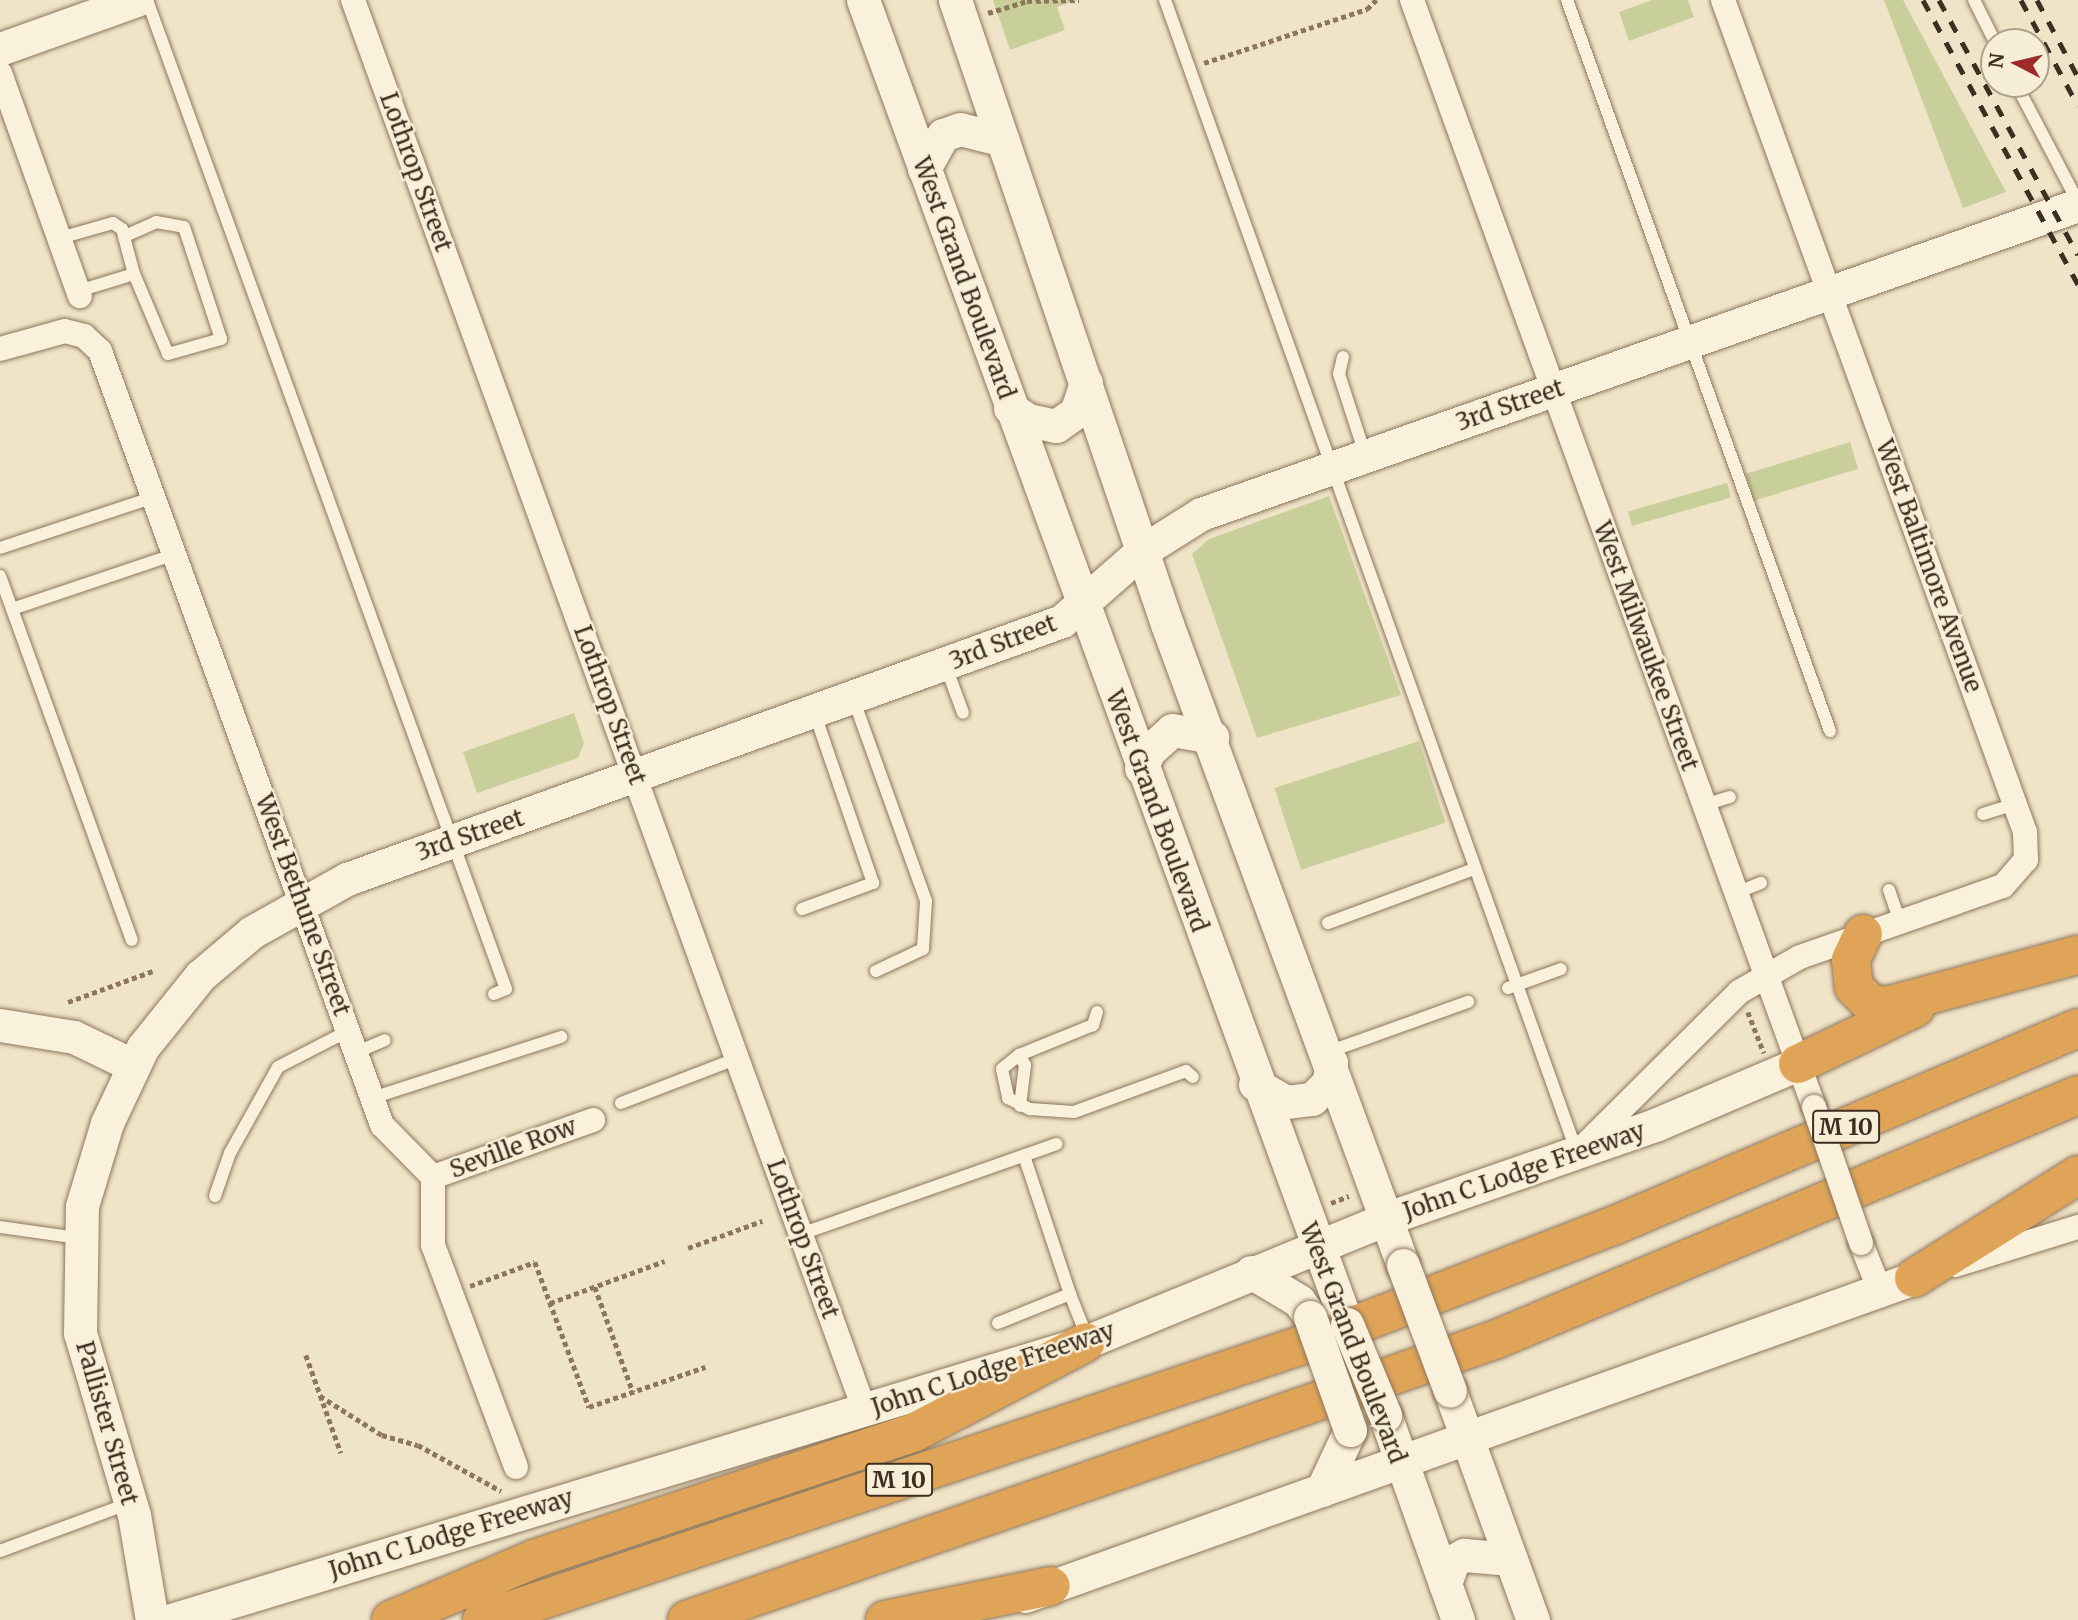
<!DOCTYPE html>
<style>
body{margin:0}
#map{position:relative;width:2078px;height:1620px;overflow:hidden;background:#f0e4c8;font-family:Merriweather,serif}
div>[style]{position:absolute}
.green>*{inset:0;background:#c9cf9b;transform-origin:0 0}
.path>*{height:4.5px;margin-top:-2.25px;transform-origin:0;background:repeating-linear-gradient(90deg,#8d765c 0 5px,transparent 0 8.5px)}
.roads{filter:drop-shadow(0 0 2px #8d765c) drop-shadow(0 0 2px #8d765c)}
.lane>*{height:12px;margin:-6px;padding:0 6px;transform-origin:6px;border-radius:6px;background:#faf1dc}
.street>*{height:24px;margin:-12px;padding:0 12px;transform-origin:12px;border-radius:12px;background:#faf1dc}
.secondary>*{height:33px;margin:-16.5px;padding:0 16.5px;transform-origin:16.5px;border-radius:16.5px;background:#faf1dc}
.highway>*{height:38px;margin:-19px;padding:0 19px;transform-origin:19px;border-radius:19px;background:#e0a458}
.rail>*{height:5px;margin-top:-2.5px;transform-origin:0;background:repeating-linear-gradient(90deg,#3d2e20 0 12px,transparent 0 24px)}
.bridges{filter:drop-shadow(0 0 2px #8d765c) drop-shadow(0 0 2px #8d765c)}
.street-bridge>*{height:24px;margin:-12px;padding:0 12px;transform-origin:12px;border-radius:12px;background:#faf1dc}
.secondary-bridge>*{height:33px;margin:-16.5px;padding:0 16.5px;transform-origin:16.5px;border-radius:16.5px;background:#faf1dc}
span{translate:-50% -50%;white-space:nowrap;text-align:center;line-height:1.15;-webkit-text-stroke:5px #f7eed8;paint-order:stroke}
.shield-label span{padding:2px 5px;background:#f7eed8;border:2px solid;border-radius:5px;-webkit-text-stroke-width:0}
.shield-label{font-size:23px;color:#3d2e20;font-weight:700}
.street-label{font-size:24px;color:#3d2e20}
.north{position:absolute;left:1980px;top:28px;width:70px;height:70px;box-sizing:border-box;background:#f7eed8;border:2px solid #ada18e;border-radius:50%;rotate:277deg;font-size:19px;font-weight:700;line-height:28px;text-align:center;color:#3d2e20}
.north::after{content:'';display:block;margin:auto;width:24px;height:32px;background:#9e2a2b;clip-path:polygon(50% 0,100% 100%,50% 72%,0 100%)}
</style>
<div id="map">
<div class="green">
<i style="clip-path:polygon(993px 0,1077px 0,1057px 7px,1065px 30px,1010px 50px)"></i>
<i style="clip-path:polygon(1652px 0,1688px 0,1694px 17px,1629px 41px,1619px 12px)"></i>
<i style="clip-path:polygon(1884px 0,1903px 0,2006px 192px,1963px 208px)"></i>
<i style="left:1850px;top:442px;width:28px;height:109px;rotate:73deg"></i>
<i style="left:1727px;top:483px;width:15px;height:103px;rotate:74deg"></i>
<i style="clip-path:polygon(1329px 496px,1401px 695px,1257px 738px,1192px 554px,1209px 539px)"></i>
<i style="clip-path:polygon(574px 713px,584px 743px,578px 758px,477px 793px,463px 752px)"></i>
<i style="left:1419px;top:741px;width:86px;height:152px;rotate:72deg"></i>
</div>
<div class="path">
<i style="left:988px;top:13px;width:41px;rotate:-17.1deg"></i>
<i style="left:1027px;top:1px;width:52px;rotate:-1.1deg"></i>
<i style="left:1204px;top:63px;width:172px;rotate:-18.3deg"></i>
<i style="left:1367px;top:9px;width:13px;rotate:-45deg"></i>
<i style="left:68px;top:1002px;width:90px;rotate:-20deg"></i>
<i style="left:1748px;top:1012px;width:44px;rotate:68.7deg"></i>
<i style="left:1331px;top:1203px;width:19px;rotate:-21deg"></i>
<i style="left:688px;top:1248px;width:79px;rotate:-20deg"></i>
<i style="left:470px;top:1286px;width:69px;rotate:-20.3deg"></i>
<i style="left:535px;top:1262px;width:155px;rotate:69.6deg"></i>
<i style="left:589px;top:1407px;width:123px;rotate:-19deg"></i>
<i style="left:595px;top:1287px;width:112px;rotate:70.1deg"></i>
<i style="left:550px;top:1303px;width:122px;rotate:-20.1deg"></i>
<i style="left:306px;top:1355px;width:104px;rotate:70.3deg"></i>
<i style="left:320px;top:1396px;width:73px;rotate:32.2deg"></i>
<i style="left:382px;top:1435px;width:37px;rotate:16deg"></i>
<i style="left:418px;top:1445px;width:95px;rotate:29deg"></i>
</div>
<div class="roads">
<div class="lane">
<i style="left:147px;top:0;width:1052px;rotate:70.05deg"></i>
<i style="left:506px;top:989px;width:13px;rotate:157deg"></i>
<i style="left:1165px;top:0;width:1221px;rotate:70.33deg"></i>
<i style="left:1567px;top:0;width:777px;rotate:70.21deg"></i>
<i style="left:1974px;top:0;width:47px;rotate:63.4deg"></i>
<i style="left:2016px;top:84px;width:133px;rotate:62.3deg"></i>
<i style="left:125px;top:236px;width:34px;rotate:-24deg"></i>
<i style="left:156px;top:222px;width:28px;rotate:10deg"></i>
<i style="left:184px;top:227px;width:118px;rotate:71.7deg"></i>
<i style="left:221px;top:339px;width:55px;rotate:164.2deg"></i>
<i style="left:168px;top:354px;width:87px;rotate:-113deg"></i>
<i style="left:60px;top:238px;width:55px;rotate:-15.8deg"></i>
<i style="left:113px;top:223px;width:11px;rotate:34deg"></i>
<i style="left:122px;top:229px;width:47px;rotate:75.1deg"></i>
<i style="left:134px;top:274px;width:59px;rotate:163.1deg"></i>
<i style="left:1343px;top:357px;width:17px;rotate:103deg"></i>
<i style="left:1339px;top:374px;width:84px;rotate:72deg"></i>
<i style="left:0;top:548px;width:162px;rotate:-18.3deg"></i>
<i style="left:0;top:576px;width:387px;rotate:70.1deg"></i>
<i style="left:12px;top:609px;width:172px;rotate:-18.6deg"></i>
<i style="left:945px;top:664px;width:52px;rotate:69.8deg"></i>
<i style="left:853px;top:698px;width:216px;rotate:70.2deg"></i>
<i style="left:926px;top:901px;width:48px;rotate:93.6deg"></i>
<i style="left:923px;top:949px;width:52px;rotate:154.9deg"></i>
<i style="left:1704px;top:805px;width:27px;rotate:-17deg"></i>
<i style="left:1983px;top:814px;width:34px;rotate:-17deg"></i>
<i style="left:1889px;top:890px;width:34px;rotate:71deg"></i>
<i style="left:1736px;top:893px;width:27px;rotate:-22deg"></i>
<i style="left:802px;top:909px;width:76px;rotate:-20.1deg"></i>
<i style="left:873px;top:883px;width:181px;rotate:-109deg"></i>
<i style="left:1328px;top:923px;width:156px;rotate:-20.3deg"></i>
<i style="left:1508px;top:988px;width:56px;rotate:-19.7deg"></i>
<i style="left:1097px;top:1012px;width:14px;rotate:107deg"></i>
<i style="left:1093px;top:1025px;width:80px;rotate:157.9deg"></i>
<i style="left:1019px;top:1055px;width:22px;rotate:141deg"></i>
<i style="left:1002px;top:1069px;width:30px;rotate:78deg"></i>
<i style="left:1008px;top:1098px;width:25px;rotate:27deg"></i>
<i style="left:1030px;top:1109px;width:44px;rotate:3.9deg"></i>
<i style="left:1074px;top:1112px;width:119px;rotate:-20.1deg"></i>
<i style="left:1186px;top:1071px;width:9px;rotate:41deg"></i>
<i style="left:357px;top:1052px;width:30px;rotate:-23deg"></i>
<i style="left:1328px;top:1052px;width:149px;rotate:-19.7deg"></i>
<i style="left:1019px;top:1055px;width:12px;rotate:59deg"></i>
<i style="left:1025px;top:1065px;width:41px;rotate:97deg"></i>
<i style="left:372px;top:1098px;width:199px;rotate:-17.9deg"></i>
<i style="left:621px;top:1103px;width:125px;rotate:-21deg"></i>
<i style="left:215px;top:1196px;width:46px;rotate:-70.8deg"></i>
<i style="left:230px;top:1153px;width:98px;rotate:-60.8deg"></i>
<i style="left:278px;top:1067px;width:79px;rotate:-27.2deg"></i>
<i style="left:0;top:1227px;width:79px;rotate:8deg"></i>
<i style="left:801px;top:1234px;width:271px;rotate:-19.4deg"></i>
<i style="left:1070px;top:1294px;width:46px;rotate:68.4deg"></i>
<i style="left:998px;top:1323px;width:78px;rotate:-21.9deg"></i>
<i style="left:1070px;top:1294px;width:145px;rotate:-108.4deg"></i>
<i style="left:0;top:1551px;width:139px;rotate:-20.3deg"></i>
</div>
<div class="street">
<i style="left:353px;top:0;width:1501px;rotate:70.06deg"></i>
<i style="left:1412px;top:0;width:1178px;rotate:70.04deg"></i>
<i style="left:0;top:73px;width:237px;rotate:70.3deg"></i>
<i style="left:0;top:349px;width:67px;rotate:-15.5deg"></i>
<i style="left:65px;top:331px;width:20px;rotate:15deg"></i>
<i style="left:84px;top:336px;width:22px;rotate:43deg"></i>
<i style="left:100px;top:351px;width:824px;rotate:69.98deg"></i>
<i style="left:382px;top:1125px;width:73px;rotate:45.6deg"></i>
<i style="left:1580px;top:1150px;width:224px;rotate:-44.8deg"></i>
<i style="left:1739px;top:992px;width:70px;rotate:-29.8deg"></i>
<i style="left:1800px;top:957px;width:215px;rotate:-19.3deg"></i>
<i style="left:2003px;top:886px;width:35px;rotate:-49deg"></i>
<i style="left:2026px;top:860px;width:28px;rotate:-92deg"></i>
<i style="left:2025px;top:832px;width:885px;rotate:-109.95deg"></i>
<i style="left:433px;top:1177px;width:68px;rotate:90deg"></i>
<i style="left:433px;top:1245px;width:237px;rotate:69.5deg"></i>
<i style="left:433px;top:1177px;width:170px;rotate:-19.6deg"></i>
<i style="left:1861px;top:1243px;width:52px;rotate:68.4deg"></i>
<i style="left:1955px;top:1265px;width:129px;rotate:-17.2deg"></i>
</div>
<div class="secondary">
<i style="left:863px;top:0;width:1410px;rotate:69.92deg"></i>
<i style="left:955px;top:0;width:659px;rotate:71.24deg"></i>
<i style="left:1167px;top:624px;width:683px;rotate:69.79deg"></i>
<i style="left:0;top:49px;width:145px;rotate:-19.7deg"></i>
<i style="left:924px;top:169px;width:39px;rotate:-61deg"></i>
<i style="left:943px;top:135px;width:18px;rotate:-19deg"></i>
<i style="left:960px;top:129px;width:44px;rotate:14.3deg"></i>
<i style="left:1010px;top:408px;width:22px;rotate:34deg"></i>
<i style="left:1028px;top:420px;width:29px;rotate:12deg"></i>
<i style="left:1056px;top:426px;width:24px;rotate:-35deg"></i>
<i style="left:1076px;top:412px;width:31px;rotate:-71deg"></i>
<i style="left:1141px;top:768px;width:19px;rotate:-65deg"></i>
<i style="left:1149px;top:751px;width:31px;rotate:-42deg"></i>
<i style="left:1172px;top:730px;width:41px;rotate:9.9deg"></i>
<i style="left:0;top:1025px;width:75px;rotate:9.2deg"></i>
<i style="left:74px;top:1037px;width:64px;rotate:25.8deg"></i>
<i style="left:1255px;top:1084px;width:36px;rotate:30deg"></i>
<i style="left:1286px;top:1102px;width:26px;rotate:-7deg"></i>
<i style="left:1312px;top:1099px;width:24px;rotate:-45deg"></i>
<i style="left:1329px;top:1082px;width:20px;rotate:-84deg"></i>
<i style="left:1251px;top:1272px;width:56px;rotate:31.1deg"></i>
<i style="left:1299px;top:1301px;width:19px;rotate:55deg"></i>
<i style="left:1450px;top:1391px;width:244px;rotate:70.1deg"></i>
<i style="left:1385px;top:1415px;width:218px;rotate:70.4deg"></i>
<i style="left:1322px;top:1490px;width:66px;rotate:-65deg"></i>
<i style="left:1445px;top:1584px;width:24px;rotate:-71deg"></i>
<i style="left:1453px;top:1561px;width:13px;rotate:-29deg"></i>
<i style="left:1464px;top:1555px;width:47px;rotate:4.9deg"></i>
<i style="left:1025px;top:1596px;width:944px;rotate:-19.68deg"></i>
<i style="left:152px;top:1620px;width:107px;rotate:-99.7deg"></i>
<i style="left:134px;top:1515px;width:190px;rotate:-106.5deg"></i>
<i style="left:80px;top:1333px;width:127px;rotate:-89.1deg"></i>
<i style="left:82px;top:1206px;width:87px;rotate:-73.2deg"></i>
<i style="left:107px;top:1123px;width:84px;rotate:-64.7deg"></i>
<i style="left:143px;top:1047px;width:91px;rotate:-51.2deg"></i>
<i style="left:200px;top:976px;width:68px;rotate:-40.2deg"></i>
<i style="left:252px;top:932px;width:109px;rotate:-29.2deg"></i>
<i style="left:347px;top:879px;width:760px;rotate:-19.84deg"></i>
<i style="left:1062px;top:621px;width:106px;rotate:-41.2deg"></i>
<i style="left:1142px;top:551px;width:70px;rotate:-32.1deg"></i>
<i style="left:1201px;top:514px;width:930px;rotate:-19.41deg"></i>
<i style="left:171px;top:1620px;width:956px;rotate:-16.9deg"></i>
<i style="left:1086px;top:1342px;width:326px;rotate:-22.3deg"></i>
<i style="left:1388px;top:1218px;width:283px;rotate:-19.2deg"></i>
<i style="left:1655px;top:1125px;width:155px;rotate:-23.1deg"></i>
</div>
<div class="highway">
<i style="left:1863px;top:934px;width:29px;rotate:115deg"></i>
<i style="left:1851px;top:960px;width:27px;rotate:84deg"></i>
<i style="left:1854px;top:987px;width:24px;rotate:45deg"></i>
<i style="left:1871px;top:1004px;width:16px;rotate:7deg"></i>
<i style="left:1887px;top:1006px;width:198px;rotate:-15deg"></i>
<i style="left:1798px;top:1064px;width:130px;rotate:-25.6deg"></i>
<i style="left:1914px;top:1278px;width:194px;rotate:-32.1deg"></i>
<i style="left:391px;top:1620px;width:155px;rotate:-23.1deg"></i>
<i style="left:534px;top:1559px;width:399px;rotate:-18.4deg"></i>
<i style="left:913px;top:1433px;width:195px;rotate:-27.7deg"></i>
<i style="left:482px;top:1620px;width:881px;rotate:-18.54deg"></i>
<i style="left:1317px;top:1340px;width:317px;rotate:-21.1deg"></i>
<i style="left:1613px;top:1226px;width:505px;rotate:-23.06deg"></i>
<i style="left:687px;top:1620px;width:857px;rotate:-19.13deg"></i>
<i style="left:1497px;top:1339px;width:630px;rotate:-22.78deg"></i>
<i style="left:885px;top:1620px;width:169px;rotate:-11.6deg"></i>
</div>
</div>
<div class="rail">
<i style="left:1923px;top:0;width:324px;rotate:61.4deg"></i>
<i style="left:1939px;top:0;width:290px;rotate:61.4deg"></i>
<i style="left:2021px;top:0;width:120px;rotate:61.7deg"></i>
<i style="left:2037px;top:0;width:87px;rotate:62deg"></i>
</div>
<div class="bridges">
<div class="street-bridge">
<i style="left:1814px;top:1107px;width:144px;rotate:70.9deg"></i>
</div>
<div class="secondary-bridge">
<i style="left:1403px;top:1265px;width:134px;rotate:69.5deg"></i>
<i style="left:1310px;top:1317px;width:120px;rotate:70.5deg"></i>
<i style="left:1347px;top:1324px;width:99px;rotate:67.3deg"></i>
</div>
</div>
<div class="shield-label">
<span style="left:1846px;top:1127px">M 10</span>
<span style="left:899px;top:1480px">M 10</span>
</div>
<div class="street-label">
<span style="left:416px;top:172px;rotate:70deg">Lothrop Street</span>
<span style="left:964px;top:278px;rotate:70deg">West Grand Boulevard</span>
<span style="left:1510px;top:405px;rotate:-19deg">3rd Street</span>
<span style="left:1929px;top:566px;rotate:70deg">West Baltimore Avenue</span>
<span style="left:1003px;top:642px;rotate:-21deg">3rd Street</span>
<span style="left:1646px;top:646px;rotate:70deg">West Milwaukee Street</span>
<span style="left:610px;top:705px;rotate:70deg">Lothrop Street</span>
<span style="left:1157px;top:811px;rotate:70deg">West Grand Boulevard</span>
<span style="left:470px;top:835px;rotate:-19deg">3rd Street</span>
<span style="left:303px;top:905px;rotate:70deg">West Bethune Street</span>
<span style="left:513px;top:1148px;rotate:-20deg">Seville Row</span>
<span style="left:1524px;top:1171px;rotate:-19deg">John C Lodge Freeway</span>
<span style="left:803px;top:1239px;rotate:70deg">Lothrop Street</span>
<span style="left:1353px;top:1343px;rotate:69deg">West Grand Boulevard</span>
<span style="left:993px;top:1369px;rotate:-18deg">John C Lodge Freeway</span>
<span style="left:107px;top:1423px;rotate:74deg">Pallister Street</span>
<span style="left:451px;top:1534px;rotate:-17deg">John C Lodge Freeway</span>
</div>
<div class="north">N</div>
</div>
